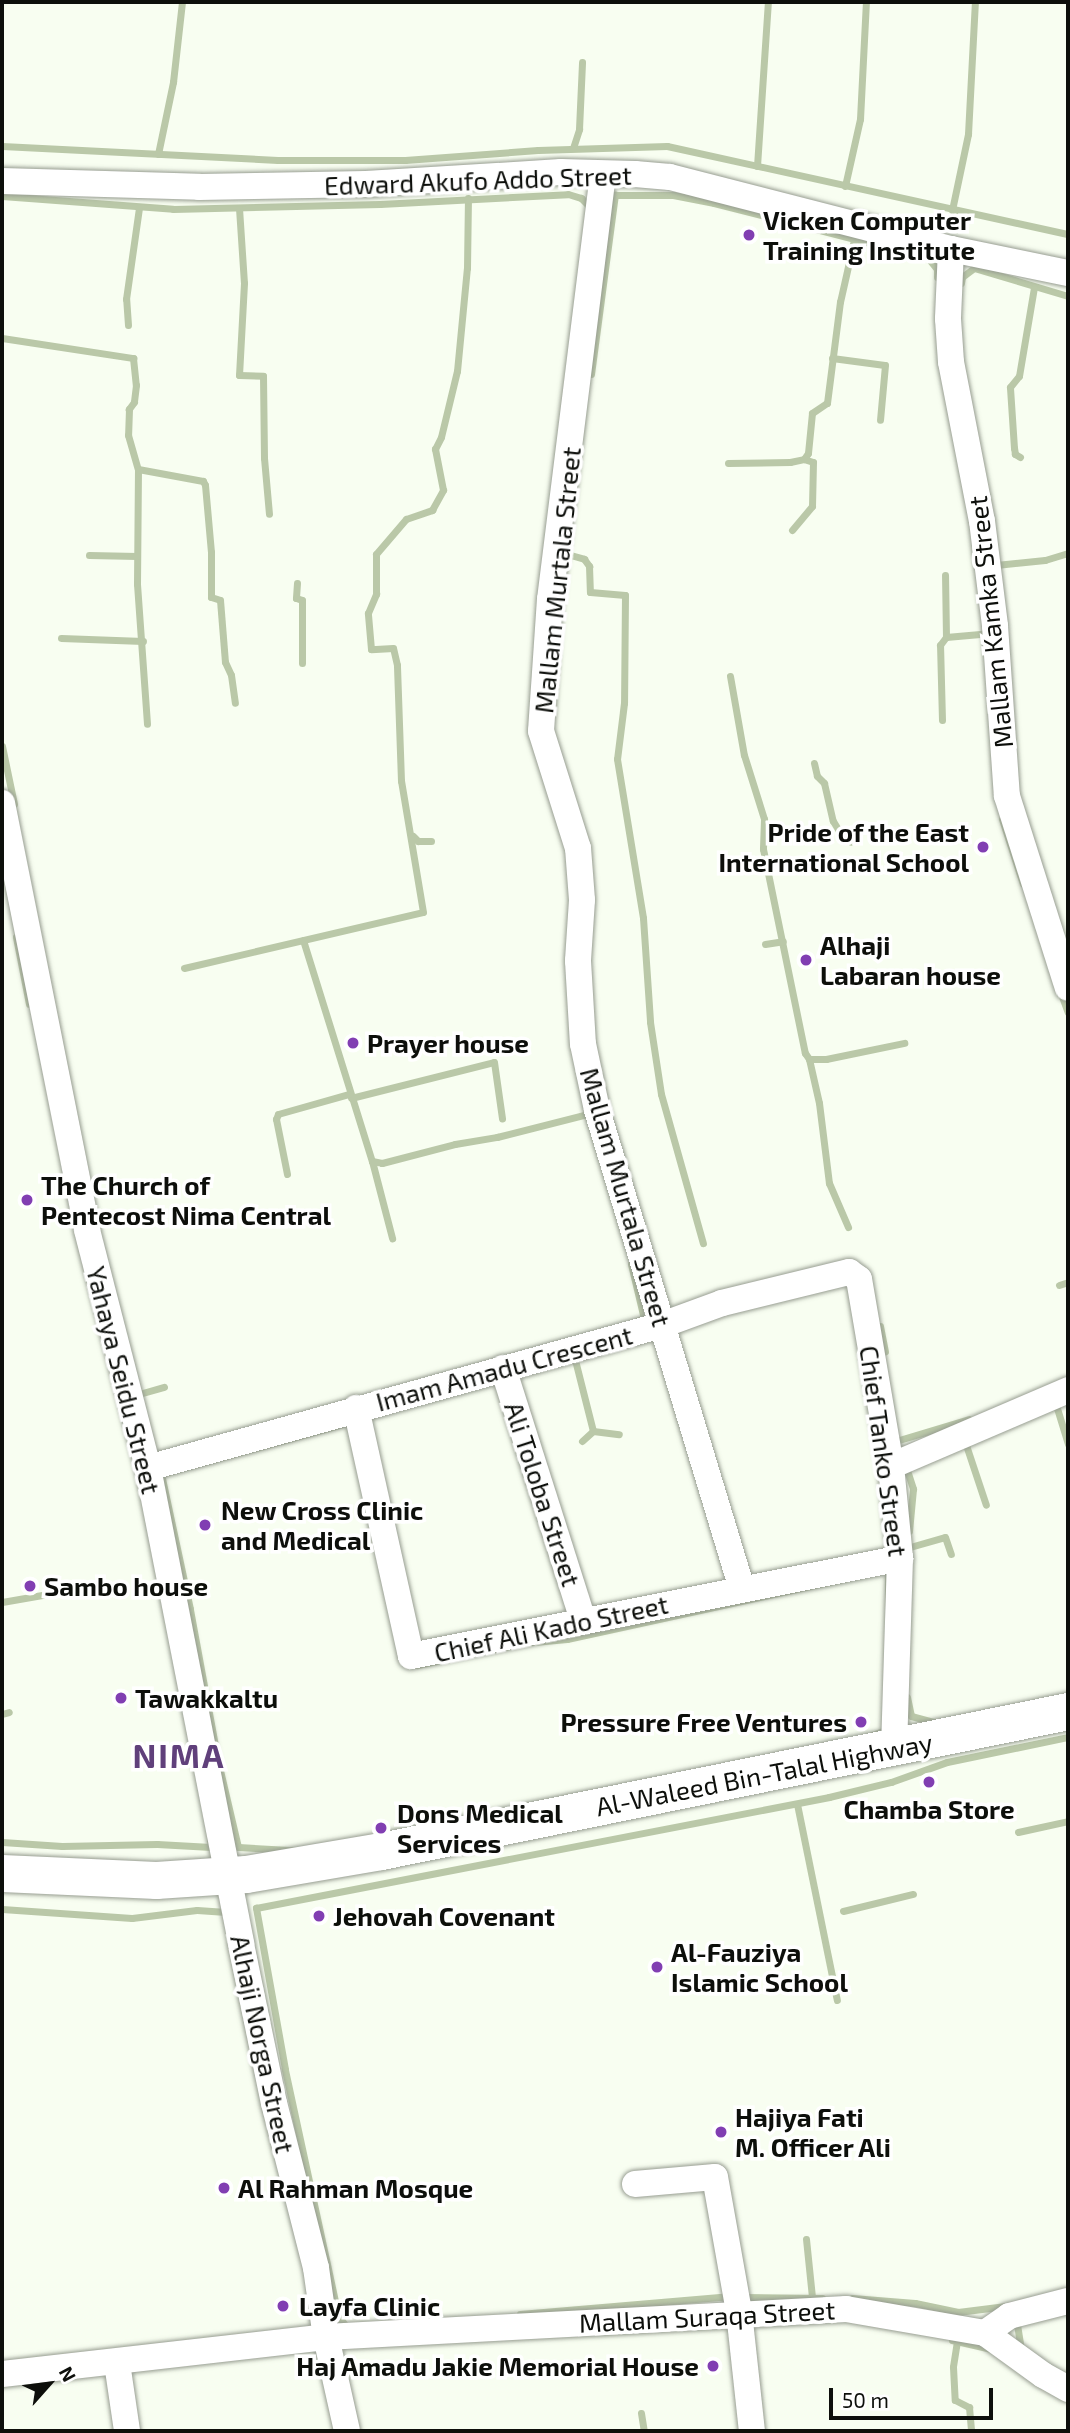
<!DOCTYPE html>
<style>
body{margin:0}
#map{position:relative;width:1070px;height:2433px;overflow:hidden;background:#f8fef1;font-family:"Exo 2",sans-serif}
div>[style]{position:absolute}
.stream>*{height:7px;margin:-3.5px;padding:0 3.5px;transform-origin:3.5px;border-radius:3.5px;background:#bac8a8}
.roads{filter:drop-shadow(0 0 2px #979d91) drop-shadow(0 0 2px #979d91)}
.street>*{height:26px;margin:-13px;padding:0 13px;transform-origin:13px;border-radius:13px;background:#fff}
.secondary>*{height:37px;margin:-18.5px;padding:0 18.5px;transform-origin:18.5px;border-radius:18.5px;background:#fff}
.dots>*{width:19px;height:19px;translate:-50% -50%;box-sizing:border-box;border:4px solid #fff;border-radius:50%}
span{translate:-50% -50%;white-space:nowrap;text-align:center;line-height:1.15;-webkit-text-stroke:7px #fff;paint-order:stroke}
.street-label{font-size:26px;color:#0d0f0b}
.poi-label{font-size:26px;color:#0d0f0b;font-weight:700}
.left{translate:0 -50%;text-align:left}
.right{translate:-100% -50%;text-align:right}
.district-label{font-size:33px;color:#60407b;font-weight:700;letter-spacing:2px}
.frame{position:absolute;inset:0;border:4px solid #0d0f0b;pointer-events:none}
.north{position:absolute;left:14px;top:2349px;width:70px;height:70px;-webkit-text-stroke:5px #fff;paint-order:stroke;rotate:62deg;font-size:19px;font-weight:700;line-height:28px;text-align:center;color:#0d0f0b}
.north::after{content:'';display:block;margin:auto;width:24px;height:32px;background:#0d0f0b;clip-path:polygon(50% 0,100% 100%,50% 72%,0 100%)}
.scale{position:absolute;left:829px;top:2388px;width:164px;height:32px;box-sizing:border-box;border:4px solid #0d0f0b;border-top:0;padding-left:9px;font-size:21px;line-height:24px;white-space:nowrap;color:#0d0f0b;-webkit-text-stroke:5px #fff;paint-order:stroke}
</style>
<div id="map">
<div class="stream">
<i style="left:2px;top:146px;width:276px;rotate:2.9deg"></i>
<i style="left:278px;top:160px;width:127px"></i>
<i style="left:405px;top:160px;width:133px;rotate:-4.3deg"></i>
<i style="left:538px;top:150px;width:129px;rotate:-1.8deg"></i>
<i style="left:667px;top:146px;width:411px;rotate:12.4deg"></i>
<i style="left:573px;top:148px;width:20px;rotate:-72deg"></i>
<i style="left:579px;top:129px;width:67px;rotate:-87.4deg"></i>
<i style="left:158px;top:154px;width:74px;rotate:-78.2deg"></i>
<i style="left:173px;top:82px;width:81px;rotate:-83.6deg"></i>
<i style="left:757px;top:166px;width:164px;rotate:-86.2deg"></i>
<i style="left:845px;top:186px;width:69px;rotate:-77.4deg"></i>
<i style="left:860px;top:119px;width:117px;rotate:-87.1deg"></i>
<i style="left:2px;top:196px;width:171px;rotate:4.3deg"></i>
<i style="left:173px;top:209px;width:207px;rotate:-1.4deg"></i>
<i style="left:380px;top:204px;width:188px;rotate:-3deg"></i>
<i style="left:568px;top:194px;width:14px;rotate:17deg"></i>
<i style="left:581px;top:198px;width:13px;rotate:45deg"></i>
<i style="left:239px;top:208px;width:75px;rotate:86.2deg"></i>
<i style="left:244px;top:283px;width:92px;rotate:93.1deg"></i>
<i style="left:239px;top:375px;width:24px;rotate:2deg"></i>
<i style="left:263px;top:376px;width:82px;rotate:89.3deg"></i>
<i style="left:264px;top:458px;width:56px;rotate:84.9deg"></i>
<i style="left:952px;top:210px;width:78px;rotate:-78.1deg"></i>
<i style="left:968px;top:134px;width:132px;rotate:-87deg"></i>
<i style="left:961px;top:283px;width:6px;rotate:-81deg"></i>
<i style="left:962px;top:277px;width:15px;rotate:-37deg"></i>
<i style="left:974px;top:268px;width:98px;rotate:16.6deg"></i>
<i style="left:128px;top:325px;width:26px;rotate:-94deg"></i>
<i style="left:126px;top:299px;width:92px;rotate:-81.9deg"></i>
<i style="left:2px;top:338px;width:133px;rotate:8.7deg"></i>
<i style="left:133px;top:358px;width:27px;rotate:84deg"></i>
<i style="left:136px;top:385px;width:17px;rotate:97deg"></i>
<i style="left:134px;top:402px;width:9px;rotate:126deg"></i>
<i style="left:129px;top:409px;width:26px;rotate:92deg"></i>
<i style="left:128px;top:435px;width:35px;rotate:74deg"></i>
<i style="left:138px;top:469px;width:115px;rotate:90.5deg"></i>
<i style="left:137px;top:584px;width:140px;rotate:85.9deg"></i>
<i style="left:832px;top:358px;width:53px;rotate:7.5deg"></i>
<i style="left:885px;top:365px;width:55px;rotate:95.2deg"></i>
<i style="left:591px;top:374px;width:181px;rotate:-82.4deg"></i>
<i style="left:615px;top:195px;width:58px"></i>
<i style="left:673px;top:195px;width:42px;rotate:11deg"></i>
<i style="left:714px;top:203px;width:221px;rotate:14.4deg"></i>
<i style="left:928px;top:258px;width:14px;rotate:51deg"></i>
<i style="left:937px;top:269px;width:8px;rotate:90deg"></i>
<i style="left:1020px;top:457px;width:6px;rotate:-149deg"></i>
<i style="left:1015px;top:454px;width:6px;rotate:-99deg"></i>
<i style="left:1014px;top:448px;width:61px;rotate:-93.8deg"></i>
<i style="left:1010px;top:387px;width:14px;rotate:-51deg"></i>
<i style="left:1019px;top:376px;width:90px;rotate:-80.4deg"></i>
<i style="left:728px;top:463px;width:62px;rotate:-0.9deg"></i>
<i style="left:790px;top:462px;width:14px;rotate:-12deg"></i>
<i style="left:804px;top:459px;width:7px;rotate:-56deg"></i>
<i style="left:808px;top:453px;width:40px;rotate:-84.3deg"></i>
<i style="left:812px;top:413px;width:18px;rotate:-34deg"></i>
<i style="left:827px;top:403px;width:102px;rotate:-82.7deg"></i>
<i style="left:840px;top:302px;width:64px;rotate:-77.3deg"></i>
<i style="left:138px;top:469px;width:66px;rotate:10.5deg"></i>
<i style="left:203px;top:481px;width:4px;rotate:63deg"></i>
<i style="left:205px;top:485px;width:67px;rotate:84.9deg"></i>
<i style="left:211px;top:552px;width:45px;rotate:90deg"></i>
<i style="left:211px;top:597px;width:9px;rotate:18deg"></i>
<i style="left:220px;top:600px;width:62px;rotate:85.4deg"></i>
<i style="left:225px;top:662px;width:14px;rotate:65deg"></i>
<i style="left:231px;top:675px;width:28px;rotate:82deg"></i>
<i style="left:792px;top:530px;width:31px;rotate:-50deg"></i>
<i style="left:812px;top:506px;width:44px;rotate:-88.7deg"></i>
<i style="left:813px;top:462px;width:9px;rotate:-162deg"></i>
<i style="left:567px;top:554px;width:18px;rotate:16deg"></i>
<i style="left:584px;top:559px;width:9px;rotate:54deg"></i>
<i style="left:589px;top:566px;width:26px;rotate:88deg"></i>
<i style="left:590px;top:592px;width:35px;rotate:5deg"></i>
<i style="left:625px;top:595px;width:108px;rotate:90.5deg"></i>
<i style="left:624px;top:703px;width:56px;rotate:97.1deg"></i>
<i style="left:617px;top:759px;width:161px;rotate:80.7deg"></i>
<i style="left:643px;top:918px;width:104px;rotate:86.1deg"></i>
<i style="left:650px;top:1022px;width:73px;rotate:81.3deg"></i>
<i style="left:661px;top:1094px;width:155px;rotate:74.3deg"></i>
<i style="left:89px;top:555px;width:48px;rotate:1.2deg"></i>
<i style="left:996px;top:565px;width:49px;rotate:-5.8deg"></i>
<i style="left:1045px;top:560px;width:24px;rotate:-17deg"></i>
<i style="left:297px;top:583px;width:15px;rotate:94deg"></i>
<i style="left:296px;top:598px;width:6px;rotate:18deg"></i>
<i style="left:302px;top:600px;width:63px;rotate:90deg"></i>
<i style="left:946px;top:637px;width:37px;rotate:-5deg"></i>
<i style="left:61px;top:638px;width:82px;rotate:2.1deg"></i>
<i style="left:730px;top:676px;width:80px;rotate:80deg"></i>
<i style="left:744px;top:755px;width:67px;rotate:72.6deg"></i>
<i style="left:764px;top:819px;width:30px;rotate:92deg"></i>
<i style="left:763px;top:849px;width:208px;rotate:78.4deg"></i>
<i style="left:805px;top:1053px;width:7px;rotate:56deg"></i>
<i style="left:809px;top:1059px;width:17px"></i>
<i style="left:826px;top:1059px;width:80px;rotate:-11.6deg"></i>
<i style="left:942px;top:720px;width:75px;rotate:-91.5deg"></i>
<i style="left:940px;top:645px;width:10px;rotate:-53deg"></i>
<i style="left:946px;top:637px;width:62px;rotate:-90.9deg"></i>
<i style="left:2px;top:746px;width:59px;rotate:78.3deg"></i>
<i style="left:814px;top:763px;width:13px;rotate:77deg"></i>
<i style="left:817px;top:776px;width:10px;rotate:45deg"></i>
<i style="left:824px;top:783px;width:39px;rotate:77deg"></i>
<i style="left:833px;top:821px;width:17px;rotate:59deg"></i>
<i style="left:842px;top:836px;width:7px;rotate:8deg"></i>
<i style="left:849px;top:837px;width:5px;rotate:68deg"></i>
<i style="left:1002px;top:819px;width:68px;rotate:72.1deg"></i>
<i style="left:413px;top:836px;width:7px;rotate:45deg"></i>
<i style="left:418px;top:841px;width:13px"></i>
<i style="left:16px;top:937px;width:68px;rotate:79deg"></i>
<i style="left:303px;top:940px;width:232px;rotate:72.7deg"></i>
<i style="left:372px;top:1161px;width:80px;rotate:75.4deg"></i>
<i style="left:765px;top:944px;width:18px;rotate:-9deg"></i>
<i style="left:184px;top:968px;width:245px;rotate:-13.2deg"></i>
<i style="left:423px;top:912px;width:133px;rotate:-99.5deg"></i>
<i style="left:401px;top:781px;width:116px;rotate:-92deg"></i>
<i style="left:397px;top:665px;width:17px;rotate:-103deg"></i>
<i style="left:393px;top:648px;width:22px;rotate:177deg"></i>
<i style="left:371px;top:649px;width:36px;rotate:-95deg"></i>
<i style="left:368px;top:613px;width:21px;rotate:-67deg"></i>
<i style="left:376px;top:594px;width:40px;rotate:-90deg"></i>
<i style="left:376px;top:554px;width:46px;rotate:-49.4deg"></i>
<i style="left:406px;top:519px;width:28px;rotate:-19deg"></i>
<i style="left:432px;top:510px;width:23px;rotate:-61deg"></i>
<i style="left:443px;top:490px;width:42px;rotate:-101deg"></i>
<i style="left:435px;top:449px;width:13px;rotate:-63deg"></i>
<i style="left:441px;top:437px;width:68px;rotate:-76.4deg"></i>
<i style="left:457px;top:371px;width:103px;rotate:-84.5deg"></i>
<i style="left:467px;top:268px;width:70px;rotate:-89.2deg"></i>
<i style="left:1060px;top:991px;width:23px;rotate:70deg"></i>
<i style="left:809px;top:1059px;width:45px;rotate:77.2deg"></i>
<i style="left:819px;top:1103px;width:81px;rotate:82.9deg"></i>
<i style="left:829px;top:1183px;width:48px;rotate:66.6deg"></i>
<i style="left:351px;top:1098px;width:147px;rotate:-14.1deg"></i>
<i style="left:494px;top:1062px;width:57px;rotate:81.9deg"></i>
<i style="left:372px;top:1161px;width:10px;rotate:11deg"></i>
<i style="left:382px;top:1163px;width:75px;rotate:-14.6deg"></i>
<i style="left:455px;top:1144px;width:43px;rotate:-9.5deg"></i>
<i style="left:497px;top:1137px;width:93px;rotate:-14.3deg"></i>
<i style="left:287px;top:1174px;width:56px;rotate:-101.3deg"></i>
<i style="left:276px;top:1119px;width:5px;rotate:-68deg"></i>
<i style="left:278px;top:1114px;width:74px;rotate:-15.7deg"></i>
<i style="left:631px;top:1264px;width:57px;rotate:76.7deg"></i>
<i style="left:644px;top:1319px;width:5px;rotate:169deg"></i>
<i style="left:1059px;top:1285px;width:9px;rotate:-18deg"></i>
<i style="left:880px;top:1326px;width:26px;rotate:79deg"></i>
<i style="left:574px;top:1356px;width:77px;rotate:75.8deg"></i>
<i style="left:139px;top:1394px;width:26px;rotate:-16deg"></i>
<i style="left:1056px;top:1405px;width:41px;rotate:72.9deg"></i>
<i style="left:346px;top:1423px;width:8px;rotate:30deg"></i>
<i style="left:353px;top:1427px;width:236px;rotate:77.3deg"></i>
<i style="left:405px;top:1657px;width:8px;rotate:40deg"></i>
<i style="left:411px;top:1662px;width:7px;rotate:27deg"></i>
<i style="left:417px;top:1665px;width:108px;rotate:-11.7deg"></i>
<i style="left:523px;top:1643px;width:44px;rotate:-5.2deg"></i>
<i style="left:567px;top:1639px;width:329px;rotate:-12.3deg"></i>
<i style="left:888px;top:1569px;width:160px;rotate:90deg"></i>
<i style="left:888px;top:1729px;width:28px;rotate:159deg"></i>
<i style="left:862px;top:1739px;width:550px;rotate:168.14deg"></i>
<i style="left:324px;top:1852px;width:86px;rotate:-176.7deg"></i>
<i style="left:238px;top:1847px;width:87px;rotate:-103.2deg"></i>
<i style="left:218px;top:1762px;width:156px;rotate:-100.4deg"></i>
<i style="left:190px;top:1609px;width:138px;rotate:-102.1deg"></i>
<i style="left:161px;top:1474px;width:192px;rotate:-15.4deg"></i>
<i style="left:593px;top:1431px;width:26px;rotate:7deg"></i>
<i style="left:899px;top:1440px;width:73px;rotate:-16.7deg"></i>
<i style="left:582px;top:1441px;width:15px;rotate:-42deg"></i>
<i style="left:965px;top:1442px;width:66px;rotate:71.6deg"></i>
<i style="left:906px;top:1467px;width:23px;rotate:72deg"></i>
<i style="left:913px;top:1489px;width:42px;rotate:95.4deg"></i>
<i style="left:910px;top:1547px;width:36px;rotate:-16deg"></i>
<i style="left:945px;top:1537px;width:18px;rotate:71deg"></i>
<i style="left:2px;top:1602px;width:64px;rotate:-9.9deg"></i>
<i style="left:907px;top:1697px;width:19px;rotate:78deg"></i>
<i style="left:911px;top:1716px;width:24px;rotate:15deg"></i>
<i style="left:2px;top:1714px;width:7px;rotate:-16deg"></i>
<i style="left:797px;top:1804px;width:200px;rotate:78.5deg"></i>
<i style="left:1018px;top:1832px;width:51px;rotate:-12.4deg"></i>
<i style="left:2px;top:1842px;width:60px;rotate:3.8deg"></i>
<i style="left:62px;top:1846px;width:95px;rotate:-1.2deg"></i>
<i style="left:157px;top:1844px;width:54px;rotate:3.2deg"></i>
<i style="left:211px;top:1847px;width:8px;rotate:-97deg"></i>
<i style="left:2px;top:1909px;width:130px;rotate:4deg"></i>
<i style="left:132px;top:1918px;width:65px;rotate:-7deg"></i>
<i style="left:197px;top:1910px;width:29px;rotate:4deg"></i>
<i style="left:226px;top:1912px;width:5px;rotate:79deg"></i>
<i style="left:843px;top:1911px;width:72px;rotate:-13.7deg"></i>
<i style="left:806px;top:2239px;width:58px;rotate:84.1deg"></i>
<i style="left:743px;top:2297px;width:79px;rotate:0.7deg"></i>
<i style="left:852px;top:2298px;width:63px;rotate:4.5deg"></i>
<i style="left:915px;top:2303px;width:44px;rotate:11.8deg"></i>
<i style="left:958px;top:2312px;width:48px;rotate:-7.1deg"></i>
<i style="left:520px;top:2314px;width:212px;rotate:-4.9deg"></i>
<i style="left:1016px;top:2318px;width:30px;rotate:81deg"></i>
<i style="left:348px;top:2329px;width:17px;rotate:-126deg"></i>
<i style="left:338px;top:2315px;width:252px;rotate:-102.2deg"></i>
<i style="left:285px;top:2069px;width:164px;rotate:-100.2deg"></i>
<i style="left:256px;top:1908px;width:584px;rotate:-10.96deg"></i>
<i style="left:829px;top:1797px;width:64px;rotate:-13.6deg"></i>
<i style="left:891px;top:1782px;width:59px;rotate:-19.7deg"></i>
<i style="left:947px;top:1762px;width:124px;rotate:-11.7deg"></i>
<i style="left:952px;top:2340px;width:37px;rotate:13deg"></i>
<i style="left:957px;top:2341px;width:26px;rotate:99deg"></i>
<i style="left:953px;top:2367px;width:33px;rotate:87deg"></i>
<i style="left:955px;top:2400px;width:16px;rotate:27deg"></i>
<i style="left:969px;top:2407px;width:24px;rotate:85deg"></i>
<i style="left:641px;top:2413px;width:18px;rotate:81deg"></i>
</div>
<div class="roads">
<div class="street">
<i style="left:603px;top:174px;width:428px;rotate:97.1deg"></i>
<i style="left:550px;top:599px;width:132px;rotate:93.9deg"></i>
<i style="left:541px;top:731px;width:123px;rotate:72.5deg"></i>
<i style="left:578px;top:848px;width:52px;rotate:85.6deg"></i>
<i style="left:582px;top:900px;width:61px;rotate:93.8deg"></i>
<i style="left:578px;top:961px;width:83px;rotate:86.6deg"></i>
<i style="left:583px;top:1044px;width:67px;rotate:78deg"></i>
<i style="left:597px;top:1110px;width:500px;rotate:73.16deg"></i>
<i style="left:2px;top:181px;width:197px;rotate:1.7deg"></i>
<i style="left:199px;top:187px;width:167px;rotate:-1deg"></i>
<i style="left:366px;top:184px;width:195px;rotate:-3.5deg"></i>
<i style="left:561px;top:172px;width:74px;rotate:1.5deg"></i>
<i style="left:635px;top:174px;width:35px;rotate:5deg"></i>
<i style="left:670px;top:177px;width:290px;rotate:14.4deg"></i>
<i style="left:951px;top:249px;width:119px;rotate:11.6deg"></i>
<i style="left:951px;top:249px;width:70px;rotate:92.5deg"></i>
<i style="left:948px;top:319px;width:43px;rotate:86deg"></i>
<i style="left:951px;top:362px;width:162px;rotate:79deg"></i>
<i style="left:982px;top:521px;width:106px;rotate:82.9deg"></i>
<i style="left:995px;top:626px;width:170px;rotate:86deg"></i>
<i style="left:1007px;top:796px;width:201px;rotate:72.4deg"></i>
<i style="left:2px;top:803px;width:435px;rotate:78.7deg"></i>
<i style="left:87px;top:1230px;width:246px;rotate:75.6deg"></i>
<i style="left:148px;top:1468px;width:485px;rotate:78.9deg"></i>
<i style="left:241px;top:1944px;width:162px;rotate:78.3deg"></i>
<i style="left:274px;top:2103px;width:170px;rotate:75.7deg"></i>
<i style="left:316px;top:2268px;width:70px;rotate:81.8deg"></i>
<i style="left:326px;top:2337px;width:96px;rotate:77.4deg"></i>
<i style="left:503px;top:1368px;width:264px;rotate:72.4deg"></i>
<i style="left:356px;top:1408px;width:254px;rotate:77.5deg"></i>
<i style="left:411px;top:1656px;width:499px;rotate:-11.3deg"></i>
<i style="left:891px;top:1466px;width:193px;rotate:-23.2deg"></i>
<i style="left:148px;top:1468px;width:534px;rotate:-15.55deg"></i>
<i style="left:662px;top:1325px;width:64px;rotate:-20.1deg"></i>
<i style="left:722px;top:1303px;width:131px;rotate:-13.7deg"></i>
<i style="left:849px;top:1272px;width:12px;rotate:35deg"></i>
<i style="left:859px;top:1279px;width:190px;rotate:80.3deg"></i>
<i style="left:891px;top:1466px;width:92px;rotate:84.4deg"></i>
<i style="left:900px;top:1558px;width:191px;rotate:91.8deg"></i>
<i style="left:635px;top:2184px;width:80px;rotate:-5deg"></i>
<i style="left:715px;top:2177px;width:137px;rotate:79.9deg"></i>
<i style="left:739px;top:2312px;width:120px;rotate:83.8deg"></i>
<i style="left:985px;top:2333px;width:29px;rotate:-35deg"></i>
<i style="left:1009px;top:2316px;width:61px;rotate:-14.3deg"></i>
<i style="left:117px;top:2363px;width:69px;rotate:81.6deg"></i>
<i style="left:2px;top:2374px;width:326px;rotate:-6.5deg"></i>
<i style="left:326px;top:2337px;width:521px;rotate:-3.08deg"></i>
<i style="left:846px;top:2309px;width:141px;rotate:9.8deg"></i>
<i style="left:985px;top:2333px;width:72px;rotate:35.9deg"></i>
<i style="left:1043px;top:2375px;width:29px;rotate:29deg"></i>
</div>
<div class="secondary">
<i style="left:2px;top:1873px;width:154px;rotate:2.6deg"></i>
<i style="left:156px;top:1880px;width:90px;rotate:-3.8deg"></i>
<i style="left:246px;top:1874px;width:137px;rotate:-9.7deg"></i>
<i style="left:381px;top:1851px;width:701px;rotate:-11.52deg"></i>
</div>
</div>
<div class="dots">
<i style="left:749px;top:235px;background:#813eb2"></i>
<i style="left:983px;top:847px;background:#813eb2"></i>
<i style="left:806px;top:960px;background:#813eb2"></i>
<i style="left:353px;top:1043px;background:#813eb2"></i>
<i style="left:27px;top:1200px;background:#813eb2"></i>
<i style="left:205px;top:1525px;background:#813eb2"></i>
<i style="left:30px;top:1586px;background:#813eb2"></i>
<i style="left:121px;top:1698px;background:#813eb2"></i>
<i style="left:861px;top:1722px;background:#813eb2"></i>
<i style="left:929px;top:1782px;background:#813eb2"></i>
<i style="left:381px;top:1828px;background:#813eb2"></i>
<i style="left:319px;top:1916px;background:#813eb2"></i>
<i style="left:657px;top:1967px;background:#813eb2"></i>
<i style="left:721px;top:2132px;background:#813eb2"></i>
<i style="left:224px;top:2188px;background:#813eb2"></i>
<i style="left:283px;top:2306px;background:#813eb2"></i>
<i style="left:713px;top:2366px;background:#813eb2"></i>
</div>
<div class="street-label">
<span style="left:478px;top:180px;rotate:-2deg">Edward Akufo Addo Street</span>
<span style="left:557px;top:580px;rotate:-84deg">Mallam Murtala Street</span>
<span style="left:990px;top:622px;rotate:-96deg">Mallam Kamka Street</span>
<span style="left:626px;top:1197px;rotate:74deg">Mallam Murtala Street</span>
<span style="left:504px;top:1368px;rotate:-15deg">Imam Amadu Crescent</span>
<span style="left:124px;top:1380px;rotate:76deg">Yahaya Seidu Street</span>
<span style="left:884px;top:1451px;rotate:82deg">Chief Tanko Street</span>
<span style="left:543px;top:1494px;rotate:72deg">Ali Toloba Street</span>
<span style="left:551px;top:1628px;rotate:-12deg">Chief Ali Kado Street</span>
<span style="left:764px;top:1774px;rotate:-11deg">Al-Waleed Bin-Talal Highway</span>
<span style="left:263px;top:2044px;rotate:78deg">Alhaji Norga Street</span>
<span style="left:707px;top:2316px;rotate:-3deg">Mallam Suraqa Street</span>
</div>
<div class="poi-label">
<span class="left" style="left:763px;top:235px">Vicken Computer<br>Training Institute</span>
<span class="right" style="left:969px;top:847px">Pride of the East<br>International School</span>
<span class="left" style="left:820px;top:960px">Alhaji<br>Labaran house</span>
<span class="left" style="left:367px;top:1043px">Prayer house</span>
<span class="left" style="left:41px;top:1200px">The Church of<br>Pentecost Nima Central</span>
<span class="left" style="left:221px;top:1525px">New Cross Clinic<br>and Medical</span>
<span class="left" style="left:44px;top:1586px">Sambo house</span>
<span class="left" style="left:135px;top:1698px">Tawakkaltu</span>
<span class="right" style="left:847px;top:1722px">Pressure Free Ventures</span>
<span style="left:929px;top:1809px">Chamba Store</span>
<span class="left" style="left:397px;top:1828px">Dons Medical<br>Services</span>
<span class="left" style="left:333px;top:1916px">Jehovah Covenant</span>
<span class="left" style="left:671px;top:1967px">Al-Fauziya<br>Islamic School</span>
<span class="left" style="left:735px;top:2132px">Hajiya Fati<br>M. Officer Ali</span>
<span class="left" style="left:238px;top:2188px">Al Rahman Mosque</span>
<span class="left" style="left:299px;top:2306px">Layfa Clinic</span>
<span class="right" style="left:699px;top:2366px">Haj Amadu Jakie Memorial House</span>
</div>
<div class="district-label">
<span style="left:179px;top:1756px">NIMA</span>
</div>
<div class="frame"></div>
<div class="north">N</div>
<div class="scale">50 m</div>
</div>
